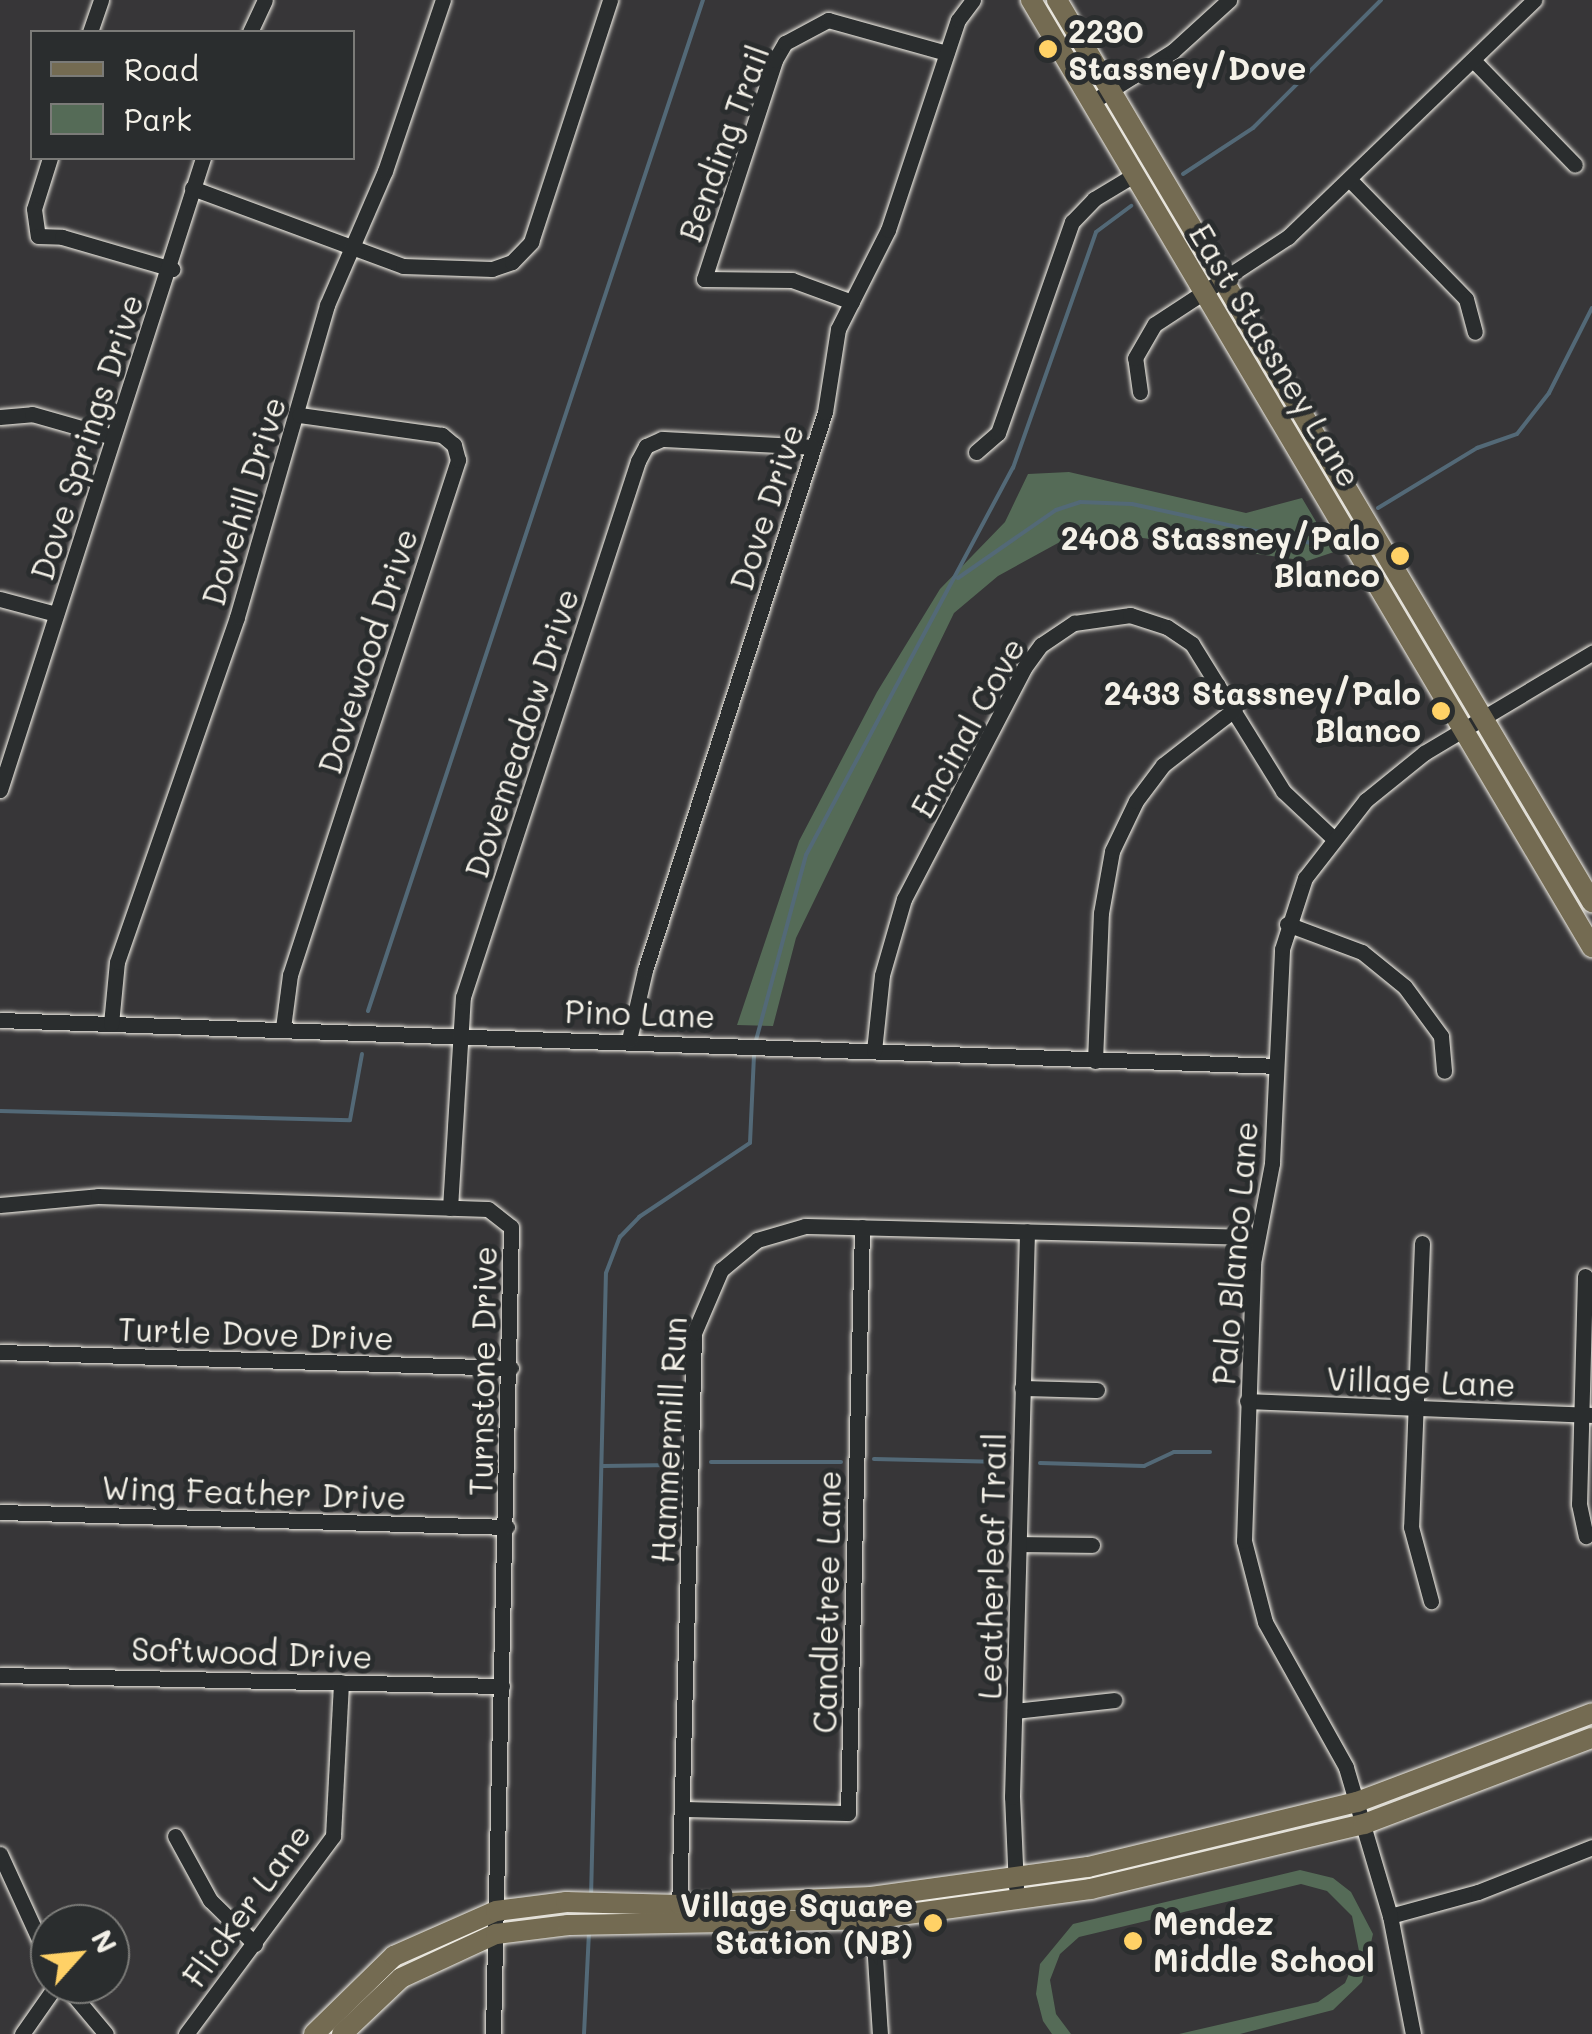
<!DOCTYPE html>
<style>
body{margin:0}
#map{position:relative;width:1592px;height:2034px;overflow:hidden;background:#373638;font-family:Mali,sans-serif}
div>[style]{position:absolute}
.green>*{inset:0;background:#556b57}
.stream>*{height:4px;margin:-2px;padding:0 2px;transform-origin:2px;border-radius:2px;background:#536977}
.roads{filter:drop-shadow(0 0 2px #f4f1e8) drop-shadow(0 0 2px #f4f1e8)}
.minor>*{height:15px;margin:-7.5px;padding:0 7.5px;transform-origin:7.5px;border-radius:7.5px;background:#2a2d2e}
.major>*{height:20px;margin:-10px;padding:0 10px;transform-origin:10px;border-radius:10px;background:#746b52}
.dots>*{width:28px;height:28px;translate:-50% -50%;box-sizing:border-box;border:5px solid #2a2d2e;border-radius:50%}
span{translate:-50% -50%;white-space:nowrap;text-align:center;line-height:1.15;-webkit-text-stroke:10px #2a2d2e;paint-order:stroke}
.poi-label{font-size:32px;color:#f4f1e8;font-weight:700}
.left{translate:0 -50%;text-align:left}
.right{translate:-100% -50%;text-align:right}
.street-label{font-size:32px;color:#f4f1e8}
.legend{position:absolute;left:30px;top:30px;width:325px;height:130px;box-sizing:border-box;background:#2a2d2e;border:2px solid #7b7b78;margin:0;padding:12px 18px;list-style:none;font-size:30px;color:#f4f1e8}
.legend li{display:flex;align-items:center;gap:20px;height:50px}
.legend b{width:50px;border:2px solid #7b7b78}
.north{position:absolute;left:30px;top:1904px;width:100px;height:100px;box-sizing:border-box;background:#2a2d2e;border:2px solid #7b7b78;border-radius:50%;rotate:63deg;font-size:28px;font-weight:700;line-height:40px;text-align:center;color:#f4f1e8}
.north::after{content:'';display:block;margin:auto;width:35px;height:45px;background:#ffd166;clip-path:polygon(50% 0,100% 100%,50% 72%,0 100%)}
</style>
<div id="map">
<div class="green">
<i style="clip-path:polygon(1069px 472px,1246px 513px,1302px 498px,1334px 552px,1307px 561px,1114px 534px,1069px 537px,998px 576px,954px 613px,796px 938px,773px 1026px,737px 1025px,799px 841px,877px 692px,940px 589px,1005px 522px,1028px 474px)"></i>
<i style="clip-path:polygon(1300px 1870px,1333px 1878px,1351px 1892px,1373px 1934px,1362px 1982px,1333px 2010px,1240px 2034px,1179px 2034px,1318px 2002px,1345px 1983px,1359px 1951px,1352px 1916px,1327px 1891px,1301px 1884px,1079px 1937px,1060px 1954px,1050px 1980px,1056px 2014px,1071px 2034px,1052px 2034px,1043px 2021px,1036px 1994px,1040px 1964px,1073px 1924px)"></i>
</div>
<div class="stream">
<i style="left:1183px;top:174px;width:84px;rotate:-33.3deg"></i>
<i style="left:1253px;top:128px;width:181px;rotate:-45deg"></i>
<i style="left:1378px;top:508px;width:116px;rotate:-31.2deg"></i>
<i style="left:1477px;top:448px;width:42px;rotate:-19.3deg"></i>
<i style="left:1517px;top:434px;width:52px;rotate:-52deg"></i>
<i style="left:1549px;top:393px;width:95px;rotate:-63.2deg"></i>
<i style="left:958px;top:578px;width:119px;rotate:-34.8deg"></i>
<i style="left:1056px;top:510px;width:25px;rotate:-18deg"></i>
<i style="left:1080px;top:502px;width:52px;rotate:2.2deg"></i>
<i style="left:1132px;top:504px;width:188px;rotate:12.3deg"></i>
<i style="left:1316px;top:544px;width:14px;rotate:-30deg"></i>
<i style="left:368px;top:1011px;width:1065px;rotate:-71.67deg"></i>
<i style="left:755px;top:1044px;width:196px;rotate:-74.9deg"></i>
<i style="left:806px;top:855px;width:439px;rotate:-61.9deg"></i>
<i style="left:1013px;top:468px;width:250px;rotate:-70.6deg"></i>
<i style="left:1096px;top:232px;width:44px;rotate:-36.6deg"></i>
<i style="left:0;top:1111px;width:350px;rotate:1.5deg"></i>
<i style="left:350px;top:1120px;width:67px;rotate:-79.7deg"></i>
<i style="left:874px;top:1459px;width:130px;rotate:1.3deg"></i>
<i style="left:711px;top:1462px;width:130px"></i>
<i style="left:1040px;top:1463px;width:104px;rotate:1.7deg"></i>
<i style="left:1144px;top:1466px;width:33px;rotate:-25deg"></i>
<i style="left:1174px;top:1452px;width:36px"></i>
<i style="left:603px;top:1466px;width:71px;rotate:-0.8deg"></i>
<i style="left:591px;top:1898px;width:625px;rotate:-88.63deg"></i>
<i style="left:606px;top:1273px;width:39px;rotate:-69deg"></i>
<i style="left:620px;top:1237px;width:28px;rotate:-46deg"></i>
<i style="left:639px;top:1217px;width:133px;rotate:-33.7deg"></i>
<i style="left:750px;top:1143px;width:89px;rotate:-87.4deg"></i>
<i style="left:584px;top:2034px;width:102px;rotate:-87.2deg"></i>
</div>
<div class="roads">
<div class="minor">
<i style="left:90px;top:32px;width:34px;rotate:-71deg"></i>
<i style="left:250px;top:32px;width:35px;rotate:-65deg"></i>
<i style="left:1473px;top:60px;width:146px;rotate:45.8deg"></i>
<i style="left:1092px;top:102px;width:96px;rotate:-32.2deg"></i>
<i style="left:1173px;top:51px;width:76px;rotate:-42.3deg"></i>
<i style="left:50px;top:158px;width:53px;rotate:107.4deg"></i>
<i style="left:34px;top:209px;width:27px;rotate:82deg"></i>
<i style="left:38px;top:236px;width:24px;rotate:2deg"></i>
<i style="left:62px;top:237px;width:115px;rotate:16.2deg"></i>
<i style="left:1350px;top:180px;width:166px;rotate:45.7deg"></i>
<i style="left:1466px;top:299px;width:34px;rotate:75deg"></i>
<i style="left:192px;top:188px;width:225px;rotate:20.3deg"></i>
<i style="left:403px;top:266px;width:89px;rotate:1.9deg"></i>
<i style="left:492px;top:269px;width:21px;rotate:-19deg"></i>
<i style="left:512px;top:262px;width:28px;rotate:-46deg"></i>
<i style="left:531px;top:242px;width:255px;rotate:-71.9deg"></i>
<i style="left:852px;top:302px;width:64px;rotate:-159.9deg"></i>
<i style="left:792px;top:280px;width:88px;rotate:-179.3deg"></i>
<i style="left:704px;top:279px;width:230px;rotate:-72deg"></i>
<i style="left:775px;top:60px;width:20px;rotate:-60deg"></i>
<i style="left:785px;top:43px;width:49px;rotate:-28.1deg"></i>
<i style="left:828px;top:20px;width:123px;rotate:15.6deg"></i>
<i style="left:1140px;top:392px;width:34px;rotate:-98deg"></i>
<i style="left:1135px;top:358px;width:39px;rotate:-60deg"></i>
<i style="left:1155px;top:324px;width:159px;rotate:-33.2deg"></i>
<i style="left:1288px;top:237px;width:342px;rotate:-43.9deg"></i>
<i style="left:0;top:417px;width:32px;rotate:-5deg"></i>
<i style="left:32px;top:414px;width:84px;rotate:15.9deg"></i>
<i style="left:976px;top:452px;width:29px;rotate:-41deg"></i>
<i style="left:998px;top:433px;width:224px;rotate:-70.7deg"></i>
<i style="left:1072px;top:222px;width:32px;rotate:-46deg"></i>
<i style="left:1094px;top:199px;width:47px;rotate:-31deg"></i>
<i style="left:0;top:599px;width:58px;rotate:15deg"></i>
<i style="left:0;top:790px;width:664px;rotate:-72.19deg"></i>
<i style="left:1287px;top:924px;width:80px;rotate:20.5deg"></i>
<i style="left:1362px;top:952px;width:55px;rotate:39.1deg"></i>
<i style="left:1405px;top:987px;width:61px;rotate:53.7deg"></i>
<i style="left:1441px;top:1036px;width:35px;rotate:85deg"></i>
<i style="left:0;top:1020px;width:1277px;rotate:2.06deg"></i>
<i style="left:111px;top:1024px;width:62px;rotate:-84.5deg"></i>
<i style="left:117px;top:962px;width:365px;rotate:-70.8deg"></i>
<i style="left:237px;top:617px;width:325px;rotate:-73.9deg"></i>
<i style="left:327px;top:305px;width:146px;rotate:-66.6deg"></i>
<i style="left:385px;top:171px;width:181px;rotate:-71.3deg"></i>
<i style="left:283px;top:1028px;width:53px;rotate:-82.5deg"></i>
<i style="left:290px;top:975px;width:542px;rotate:-71.93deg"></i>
<i style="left:458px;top:460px;width:16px;rotate:-105deg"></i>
<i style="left:454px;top:445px;width:16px;rotate:-140deg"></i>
<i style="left:442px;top:435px;width:144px;rotate:-172deg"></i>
<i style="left:629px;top:1040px;width:72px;rotate:-77.1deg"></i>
<i style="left:645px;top:970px;width:586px;rotate:-72.12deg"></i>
<i style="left:825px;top:412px;width:84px;rotate:-81.1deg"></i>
<i style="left:838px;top:329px;width:111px;rotate:-63.2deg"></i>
<i style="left:888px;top:230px;width:221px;rotate:-71.6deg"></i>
<i style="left:958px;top:20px;width:25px;rotate:-53deg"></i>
<i style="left:874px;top:1051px;width:76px;rotate:-84deg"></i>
<i style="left:882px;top:975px;width:79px;rotate:-73.9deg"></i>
<i style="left:904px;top:899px;width:260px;rotate:-62.5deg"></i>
<i style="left:1024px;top:668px;width:29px;rotate:-54deg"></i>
<i style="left:1041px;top:645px;width:40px;rotate:-34deg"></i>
<i style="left:1074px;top:623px;width:57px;rotate:-8.1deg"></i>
<i style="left:1130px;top:615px;width:39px;rotate:18deg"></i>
<i style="left:1167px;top:627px;width:30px;rotate:34deg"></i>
<i style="left:1192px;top:644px;width:173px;rotate:58.2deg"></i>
<i style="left:1283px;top:791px;width:69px;rotate:43.2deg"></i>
<i style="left:1095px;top:1061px;width:148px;rotate:-87.7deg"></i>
<i style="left:1101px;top:913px;width:63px;rotate:-79.9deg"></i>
<i style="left:1112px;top:851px;width:55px;rotate:-64.4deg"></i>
<i style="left:1136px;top:801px;width:45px;rotate:-53.1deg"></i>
<i style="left:1163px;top:765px;width:91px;rotate:-37.9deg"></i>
<i style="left:0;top:1205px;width:98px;rotate:-5.2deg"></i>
<i style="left:98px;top:1196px;width:390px;rotate:1.9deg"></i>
<i style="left:488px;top:1209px;width:29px;rotate:38deg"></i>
<i style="left:511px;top:1227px;width:807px;rotate:91.28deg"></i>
<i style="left:450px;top:1208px;width:211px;rotate:-86.5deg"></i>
<i style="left:463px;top:997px;width:564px;rotate:-71.92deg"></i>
<i style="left:638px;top:461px;width:17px;rotate:-62deg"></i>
<i style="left:646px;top:446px;width:17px;rotate:-24deg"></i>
<i style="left:662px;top:439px;width:151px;rotate:3deg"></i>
<i style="left:1422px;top:1243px;width:284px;rotate:92.2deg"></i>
<i style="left:1411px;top:1527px;width:77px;rotate:74.9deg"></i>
<i style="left:1585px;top:1276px;width:228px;rotate:91.5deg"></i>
<i style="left:1579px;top:1504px;width:33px;rotate:78deg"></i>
<i style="left:0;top:1352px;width:511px;rotate:1.79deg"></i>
<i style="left:1022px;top:1388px;width:75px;rotate:1.5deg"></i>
<i style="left:1247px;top:1401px;width:345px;rotate:2.3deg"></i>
<i style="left:0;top:1512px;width:507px;rotate:1.69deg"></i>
<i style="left:1020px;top:1544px;width:72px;rotate:0.8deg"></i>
<i style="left:0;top:1675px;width:502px;rotate:1.26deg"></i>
<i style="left:1015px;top:1711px;width:100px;rotate:-6.3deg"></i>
<i style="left:682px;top:1809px;width:166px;rotate:1.4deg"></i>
<i style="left:848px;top:1813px;width:586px;rotate:-88.63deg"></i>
<i style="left:175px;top:1836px;width:73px;rotate:61.3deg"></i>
<i style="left:210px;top:1900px;width:63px;rotate:44.4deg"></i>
<i style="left:0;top:1854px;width:120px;rotate:65.4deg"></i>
<i style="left:1016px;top:1887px;width:90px;rotate:-92.5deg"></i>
<i style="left:1012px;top:1797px;width:566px;rotate:-88.48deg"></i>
<i style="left:679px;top:1911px;width:578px;rotate:-88.51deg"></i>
<i style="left:694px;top:1333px;width:69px;rotate:-66.8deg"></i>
<i style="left:721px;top:1270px;width:47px;rotate:-39.8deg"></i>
<i style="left:757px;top:1240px;width:50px;rotate:-16.3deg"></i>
<i style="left:805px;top:1226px;width:451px;rotate:1.4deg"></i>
<i style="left:872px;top:1911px;width:123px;rotate:86.3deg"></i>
<i style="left:1390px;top:1916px;width:91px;rotate:-15.3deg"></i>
<i style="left:1478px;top:1892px;width:123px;rotate:-21.5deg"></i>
<i style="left:64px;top:1984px;width:65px;rotate:50deg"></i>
<i style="left:22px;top:2034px;width:61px;rotate:-55deg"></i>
<i style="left:186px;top:2034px;width:247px;rotate:-53.4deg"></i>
<i style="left:333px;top:1836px;width:154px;rotate:-87deg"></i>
<i style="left:1413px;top:2034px;width:120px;rotate:-101deg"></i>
<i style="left:1390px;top:1916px;width:155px;rotate:-106.5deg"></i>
<i style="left:1346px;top:1767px;width:166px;rotate:-119.2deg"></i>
<i style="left:1265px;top:1622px;width:84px;rotate:-104.5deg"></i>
<i style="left:1244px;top:1541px;width:278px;rotate:-88.1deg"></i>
<i style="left:1253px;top:1263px;width:102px;rotate:-79.2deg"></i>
<i style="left:1272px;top:1163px;width:214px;rotate:-87.3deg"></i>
<i style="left:1282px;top:949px;width:75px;rotate:-72.1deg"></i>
<i style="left:1305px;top:878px;width:99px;rotate:-52deg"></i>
<i style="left:1366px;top:800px;width:75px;rotate:-39deg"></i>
<i style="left:1424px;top:753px;width:196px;rotate:-30.8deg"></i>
</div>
<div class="major">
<i style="left:1031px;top:0;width:1101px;rotate:59.36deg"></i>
<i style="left:1057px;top:0;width:1049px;rotate:59.33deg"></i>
<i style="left:314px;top:2034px;width:112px;rotate:-44.3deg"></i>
<i style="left:394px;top:1956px;width:111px;rotate:-23.8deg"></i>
<i style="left:496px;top:1911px;width:71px;rotate:-7.3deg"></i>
<i style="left:566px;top:1902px;width:114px;rotate:1.5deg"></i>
<i style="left:680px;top:1905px;width:191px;rotate:-2.4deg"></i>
<i style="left:871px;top:1897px;width:219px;rotate:-7.9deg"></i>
<i style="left:1088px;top:1867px;width:277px;rotate:-13.6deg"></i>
<i style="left:1357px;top:1802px;width:251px;rotate:-20.7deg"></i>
<i style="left:342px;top:2034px;width:81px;rotate:-43.5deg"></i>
<i style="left:401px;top:1978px;width:105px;rotate:-24.9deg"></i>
<i style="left:496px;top:1934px;width:73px;rotate:-7.1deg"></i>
<i style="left:568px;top:1925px;width:304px;rotate:-1.1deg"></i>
<i style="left:872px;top:1919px;width:221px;rotate:-7.8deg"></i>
<i style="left:1091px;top:1889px;width:281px;rotate:-13.4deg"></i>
<i style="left:1364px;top:1824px;width:244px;rotate:-20.7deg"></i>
</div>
</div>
<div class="dots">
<i style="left:1048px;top:49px;background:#ffd166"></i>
<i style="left:1400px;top:556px;background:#ffd166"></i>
<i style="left:1441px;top:711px;background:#ffd166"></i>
<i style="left:933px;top:1923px;background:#ffd166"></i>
<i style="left:1133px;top:1941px;background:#ffd166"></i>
</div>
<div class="poi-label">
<span class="left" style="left:1068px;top:49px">2230<br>Stassney/Dove</span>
<span class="right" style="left:1380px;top:556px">2408 Stassney/Palo<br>Blanco</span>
<span class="right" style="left:1421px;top:711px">2433 Stassney/Palo<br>Blanco</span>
<span class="right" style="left:913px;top:1923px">Village Square<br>Station (NB)</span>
<span class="left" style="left:1153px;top:1941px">Mendez<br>Middle School</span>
</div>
<div class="street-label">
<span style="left:723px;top:143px;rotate:-70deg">Bending Trail</span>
<span style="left:1276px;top:355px;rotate:59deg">East Stassney Lane</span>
<span style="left:86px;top:437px;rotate:-72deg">Dove Springs Drive</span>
<span style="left:243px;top:501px;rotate:-73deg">Dovehill Drive</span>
<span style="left:766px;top:507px;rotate:-72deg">Dove Drive</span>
<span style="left:367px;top:651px;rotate:-72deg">Dovewood Drive</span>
<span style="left:967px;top:727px;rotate:-61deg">Encinal Cove</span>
<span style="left:521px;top:733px;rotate:-72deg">Dovemeadow Drive</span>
<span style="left:640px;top:1013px;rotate:2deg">Pino Lane</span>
<span style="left:1234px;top:1253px;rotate:-85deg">Palo Blanco Lane</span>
<span style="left:256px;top:1333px;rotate:2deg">Turtle Dove Drive</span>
<span style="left:482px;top:1371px;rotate:-89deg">Turnstone Drive</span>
<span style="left:1421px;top:1381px;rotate:2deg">Village Lane</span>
<span style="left:668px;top:1440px;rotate:-87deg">Hammermill Run</span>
<span style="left:254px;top:1492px;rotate:2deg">Wing Feather Drive</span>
<span style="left:991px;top:1566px;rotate:-89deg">Leatherleaf Trail</span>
<span style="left:826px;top:1602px;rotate:-89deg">Candletree Lane</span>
<span style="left:252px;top:1652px;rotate:2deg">Softwood Drive</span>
<span style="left:246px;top:1905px;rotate:-54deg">Flicker Lane</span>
</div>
<ul class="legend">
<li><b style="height:12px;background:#746b52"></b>Road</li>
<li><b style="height:28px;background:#556b57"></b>Park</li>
</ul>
<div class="north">N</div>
</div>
